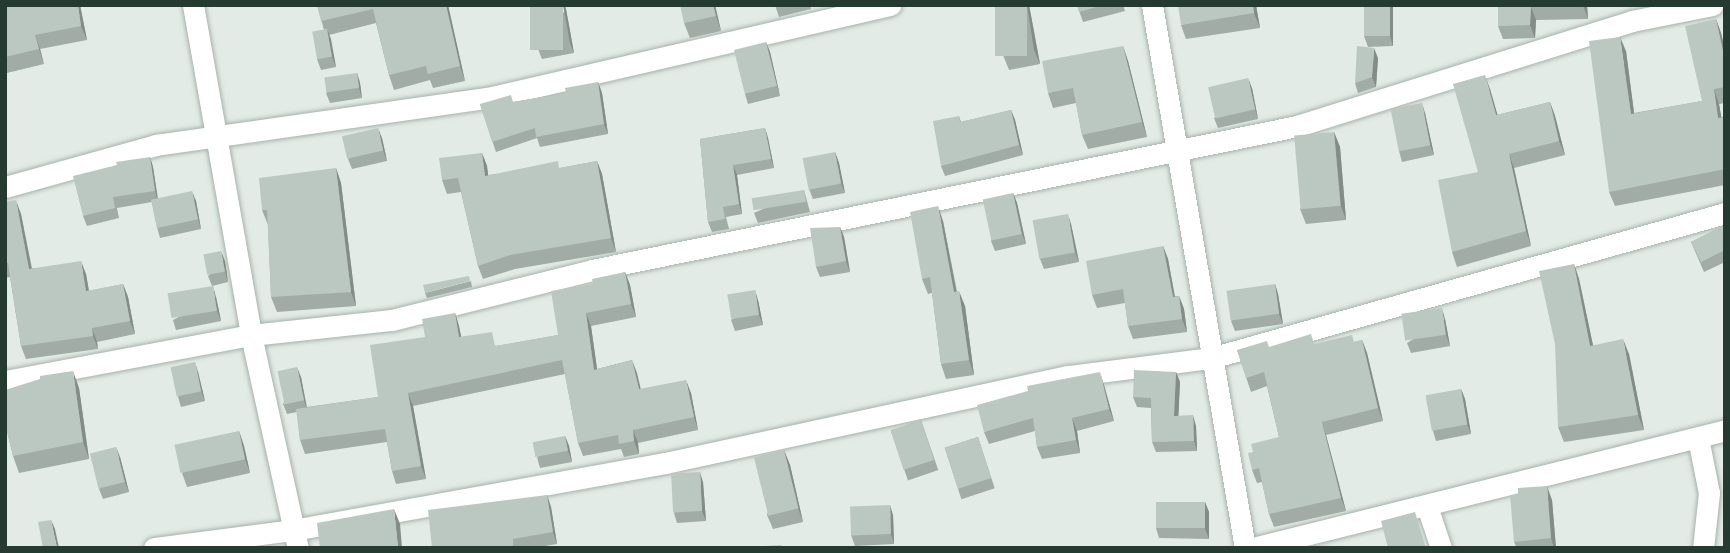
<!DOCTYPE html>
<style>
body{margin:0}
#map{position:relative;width:1730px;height:553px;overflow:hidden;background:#e3ebe6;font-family:Figtree,sans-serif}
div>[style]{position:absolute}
.roads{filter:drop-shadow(0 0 2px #a6b2ac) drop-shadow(0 0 2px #a6b2ac)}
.minor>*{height:21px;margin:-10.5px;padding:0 10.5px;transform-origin:10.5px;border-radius:10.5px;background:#fff}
.wall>*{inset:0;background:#a1aca6;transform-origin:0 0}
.shaded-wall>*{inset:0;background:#838c87}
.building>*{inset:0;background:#bbc8c1;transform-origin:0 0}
span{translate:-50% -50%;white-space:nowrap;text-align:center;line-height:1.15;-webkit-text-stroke:5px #f3f8f4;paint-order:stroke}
.frame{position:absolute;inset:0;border:7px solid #253a30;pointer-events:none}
</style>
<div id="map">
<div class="roads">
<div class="minor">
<i style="left:193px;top:5px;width:335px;rotate:80deg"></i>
<i style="left:251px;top:335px;width:218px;rotate:77.6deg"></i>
<i style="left:1152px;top:5px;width:551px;rotate:80.28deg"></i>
<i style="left:5px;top:187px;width:157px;rotate:-15.5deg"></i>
<i style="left:156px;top:145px;width:334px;rotate:-8.1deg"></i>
<i style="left:487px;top:98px;width:414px;rotate:-13deg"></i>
<i style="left:5px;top:381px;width:250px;rotate:-10.6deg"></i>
<i style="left:251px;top:335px;width:142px;rotate:-6.1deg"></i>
<i style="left:392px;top:320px;width:206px;rotate:-14deg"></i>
<i style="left:592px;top:270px;width:720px;rotate:-11.54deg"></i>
<i style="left:1297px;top:126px;width:351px;rotate:-17.4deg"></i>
<i style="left:1632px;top:21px;width:82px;rotate:-11.3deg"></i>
<i style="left:1698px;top:438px;width:56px;rotate:78.7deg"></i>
<i style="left:1709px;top:493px;width:55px;rotate:96.2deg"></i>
<i style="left:1427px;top:506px;width:44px;rotate:71.6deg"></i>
<i style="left:154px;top:548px;width:140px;rotate:-7.4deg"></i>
<i style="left:293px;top:530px;width:378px;rotate:-10.2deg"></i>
<i style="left:665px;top:463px;width:412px;rotate:-12.2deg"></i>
<i style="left:1068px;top:376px;width:144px;rotate:-7.2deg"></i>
<i style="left:1211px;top:358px;width:534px;rotate:-15.75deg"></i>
<i style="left:1253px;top:548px;width:487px;rotate:-14deg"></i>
</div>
</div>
<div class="wall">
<i style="clip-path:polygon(5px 5px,80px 5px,87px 40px,40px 49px,44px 64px,7px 73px,5px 69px)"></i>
<i style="clip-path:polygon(317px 5px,448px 5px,465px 81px,433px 88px,430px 80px,394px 90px,389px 75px,376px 23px,329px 35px,336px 67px,321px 70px,317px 59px,324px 30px)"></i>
<i style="clip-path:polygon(715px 5px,721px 31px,690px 38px,684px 23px)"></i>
<i style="clip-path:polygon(775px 5px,810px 5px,811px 9px,779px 17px)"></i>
<i style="clip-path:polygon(995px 5px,1029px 5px,1040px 64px,1009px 70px,1003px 55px)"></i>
<i style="clip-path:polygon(1077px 5px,1123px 5px,1125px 11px,1083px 22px)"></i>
<i style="clip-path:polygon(1256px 5px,1260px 28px,1186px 39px,1181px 25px)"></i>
<i style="clip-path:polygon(1393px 5px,1393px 46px,1368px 47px,1364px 36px)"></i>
<i style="clip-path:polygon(1498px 5px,1587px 5px,1588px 19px,1536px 20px,1535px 38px,1503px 39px,1498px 26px)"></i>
<i style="clip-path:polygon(566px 9px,574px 53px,542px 59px,538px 49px)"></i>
<i style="clip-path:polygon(1716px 19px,1721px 33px,1725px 50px,1725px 103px,1719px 104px,1721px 117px,1725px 117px,1725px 185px,1615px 206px,1609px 192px,1626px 51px,1634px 113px,1702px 101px)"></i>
<i style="clip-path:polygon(766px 42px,770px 52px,780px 96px,748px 104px,745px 94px)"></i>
<i style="clip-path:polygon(1123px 46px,1128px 61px,1147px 137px,1088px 149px,1082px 135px,1076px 103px,1053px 108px,1048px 93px)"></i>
<i style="clip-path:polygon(1378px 58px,1376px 87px,1358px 93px,1355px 83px)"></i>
<i style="clip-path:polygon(357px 73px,360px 83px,362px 98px,330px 103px,326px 93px)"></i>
<i style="clip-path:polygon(598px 82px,602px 93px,608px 134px,540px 147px,537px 138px,496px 152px,480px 104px,513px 102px,566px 93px)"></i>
<i style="clip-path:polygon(1252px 88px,1258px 119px,1218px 128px,1214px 118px)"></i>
<i style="clip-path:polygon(1490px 89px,1497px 115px,1550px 102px,1555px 116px,1565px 155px,1514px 168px,1531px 246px,1457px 267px,1452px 252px,1478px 172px)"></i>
<i style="clip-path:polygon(1011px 110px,1015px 120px,1023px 155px,945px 176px,941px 166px,959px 116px,961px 122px)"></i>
<i style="clip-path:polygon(1425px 113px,1434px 155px,1402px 162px,1399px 151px)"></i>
<i style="clip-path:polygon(765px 128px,768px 138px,774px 168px,737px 175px,742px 214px,726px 217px,729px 229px,712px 232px,708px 222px,700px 139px)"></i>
<i style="clip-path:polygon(1334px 132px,1340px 147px,1346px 220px,1306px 224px,1300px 209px)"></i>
<i style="clip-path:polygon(382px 138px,387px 161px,352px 169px,348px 159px)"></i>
<i style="clip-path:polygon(835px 152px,839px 163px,845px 193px,813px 199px,809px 189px)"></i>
<i style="clip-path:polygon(482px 153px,487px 166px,488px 175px,560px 168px,597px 161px,602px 174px,616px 252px,515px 269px,483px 279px,478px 266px,461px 192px,447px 194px,442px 180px)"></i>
<i style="clip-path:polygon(150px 157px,153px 167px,158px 198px,196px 201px,201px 229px,160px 238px,157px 227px,152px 202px,117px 208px,119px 218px,87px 226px,83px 216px)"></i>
<i style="clip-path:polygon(336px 168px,341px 183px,356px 306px,277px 312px,271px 297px,268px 225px,262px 210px)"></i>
<i style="clip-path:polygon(804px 190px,810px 212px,758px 223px,754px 213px)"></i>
<i style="clip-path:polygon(1013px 193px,1017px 203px,1026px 244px,995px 251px,991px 241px)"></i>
<i style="clip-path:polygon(5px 202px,21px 214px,32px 268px,86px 274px,89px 291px,123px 284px,128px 297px,135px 334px,97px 342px,98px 349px,26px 359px,21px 346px,10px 277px,5px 278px)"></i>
<i style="clip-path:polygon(943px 221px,957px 291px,965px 306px,974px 375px,946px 379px,941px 364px,932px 293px,928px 294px,922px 279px)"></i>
<i style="clip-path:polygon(1071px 224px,1079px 262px,1044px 269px,1040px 259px)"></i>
<i style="clip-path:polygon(1725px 225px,1725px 262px,1704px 272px,1691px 242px)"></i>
<i style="clip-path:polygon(840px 227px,844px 237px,850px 272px,820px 277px,816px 267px)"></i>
<i style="clip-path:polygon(1163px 246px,1168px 259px,1175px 296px,1179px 296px,1184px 309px,1187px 332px,1133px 339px,1128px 326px,1125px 303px,1097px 308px,1092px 295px)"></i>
<i style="clip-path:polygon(225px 261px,228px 282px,212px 286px,208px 276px)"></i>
<i style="clip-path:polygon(1574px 264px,1579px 279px,1593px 345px,1629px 354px,1644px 430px,1564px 442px,1558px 427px)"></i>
<i style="clip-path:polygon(625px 272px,630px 285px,636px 317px,591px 326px,597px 369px,632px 360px,640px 389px,691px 393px,698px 430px,638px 443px,639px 454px,624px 457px,621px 449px,583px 456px,578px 443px,565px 374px,413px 406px,426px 479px,396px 484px,392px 471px,387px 442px,305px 454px,300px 440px,297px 412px,287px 414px,283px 404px,301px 377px,307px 407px,378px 397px,425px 337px,455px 313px,459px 326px,461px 337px,497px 346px,558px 335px,593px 284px)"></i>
<i style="clip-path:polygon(471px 281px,472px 287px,427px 298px,425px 293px)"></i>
<i style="clip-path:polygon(1275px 284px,1278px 294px,1283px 324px,1235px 331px,1231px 321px)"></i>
<i style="clip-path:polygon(216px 297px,221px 321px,176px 330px,173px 320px)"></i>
<i style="clip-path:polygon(758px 300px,763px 325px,735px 331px,731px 320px)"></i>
<i style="clip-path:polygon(1445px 319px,1450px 346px,1411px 353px,1407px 343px)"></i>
<i style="clip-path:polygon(1362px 340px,1367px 353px,1383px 421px,1326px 435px,1346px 511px,1274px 527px,1269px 514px,1262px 482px,1257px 483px,1252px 470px,1253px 452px,1279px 437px,1267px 386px,1251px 392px,1237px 350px,1354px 342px)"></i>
<i style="clip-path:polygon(198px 372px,205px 401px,181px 407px,178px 397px)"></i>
<i style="clip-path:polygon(1176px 372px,1180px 382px,1178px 416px,1196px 426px,1197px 451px,1156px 452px,1152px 442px,1151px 408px,1137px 407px,1133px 397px)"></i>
<i style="clip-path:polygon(1104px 385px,1114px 421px,1077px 431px,1080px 453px,1042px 459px,1037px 447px,1035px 431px,989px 444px,984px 432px)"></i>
<i style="clip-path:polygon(79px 388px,89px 459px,19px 473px,13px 456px,7px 431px,5px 431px,5px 390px)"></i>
<i style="clip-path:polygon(1461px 389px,1465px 399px,1471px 434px,1436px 441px,1433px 431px)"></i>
<i style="left:921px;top:420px;width:53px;height:32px;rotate:71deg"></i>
<i style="clip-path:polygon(239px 431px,244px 446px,250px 473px,187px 487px,182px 473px)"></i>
<i style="clip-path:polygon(565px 436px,569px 446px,572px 462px,540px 468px,537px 457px)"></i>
<i style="left:978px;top:437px;width:54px;height:35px;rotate:72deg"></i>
<i style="clip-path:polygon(784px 450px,790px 465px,803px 522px,773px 529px,767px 515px)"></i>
<i style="clip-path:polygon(120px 457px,129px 492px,103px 499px,99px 489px)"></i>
<i style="clip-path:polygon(703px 482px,706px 521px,677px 523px,674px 513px)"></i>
<i style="clip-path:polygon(547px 495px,551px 507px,557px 544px,533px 548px,432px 548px)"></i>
<i style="clip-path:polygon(1552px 500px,1556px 548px,1517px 548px,1514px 542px)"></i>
<i style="clip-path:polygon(1205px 502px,1209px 512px,1209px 539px,1159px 538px,1156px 528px)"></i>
<i style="clip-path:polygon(893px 515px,894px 544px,855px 546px,851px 535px)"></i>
</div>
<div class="shaded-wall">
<i style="clip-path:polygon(78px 5px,80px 5px,87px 40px,81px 26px)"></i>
<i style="clip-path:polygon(446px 5px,448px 5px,465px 81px,460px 66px)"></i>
<i style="clip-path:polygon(563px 5px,565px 5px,566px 9px,574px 53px,570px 43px)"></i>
<i style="clip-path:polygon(713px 5px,715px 5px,721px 31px,716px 16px)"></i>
<i style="clip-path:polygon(1027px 5px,1029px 5px,1040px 64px,1034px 50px)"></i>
<i style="clip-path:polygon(1253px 5px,1256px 5px,1260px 28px,1254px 13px)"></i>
<i style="clip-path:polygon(1390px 5px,1393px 5px,1393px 46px,1390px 36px)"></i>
<i style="clip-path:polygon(1583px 5px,1587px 5px,1588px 19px)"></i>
<i style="clip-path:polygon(1531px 7px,1536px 20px,1535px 38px,1530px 25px)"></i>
<i style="clip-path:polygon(1716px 19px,1721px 33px,1725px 50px,1725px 60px)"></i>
<i style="clip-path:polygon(327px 29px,331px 39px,336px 67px,332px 57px)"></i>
<i style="clip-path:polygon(35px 35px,40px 49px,44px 64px,39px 49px)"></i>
<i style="clip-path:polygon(1620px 37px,1626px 51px,1636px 128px,1631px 114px)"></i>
<i style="clip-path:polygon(766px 42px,770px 52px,780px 96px,777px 86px)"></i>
<i style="clip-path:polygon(1123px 46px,1128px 61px,1147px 137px,1142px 122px)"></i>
<i style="clip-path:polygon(1374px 48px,1378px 58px,1376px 87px,1372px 77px)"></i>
<i style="clip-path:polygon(357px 73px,360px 83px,362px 98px,359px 88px)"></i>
<i style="clip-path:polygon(1485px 75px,1490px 89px,1502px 130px,1496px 115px)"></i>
<i style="clip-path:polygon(1248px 78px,1252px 88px,1258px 119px,1255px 109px)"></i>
<i style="clip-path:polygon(598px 82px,602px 93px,608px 134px,604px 124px)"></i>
<i style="clip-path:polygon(1714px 89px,1719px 104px,1724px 132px,1718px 118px)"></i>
<i style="clip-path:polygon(1550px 102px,1555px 116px,1565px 155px,1559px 141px)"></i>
<i style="clip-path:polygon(1422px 103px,1425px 113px,1434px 155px,1430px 145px)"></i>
<i style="clip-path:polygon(1011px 110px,1015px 120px,1023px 155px,1019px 145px)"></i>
<i style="clip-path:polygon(378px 128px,382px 138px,387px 161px,383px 150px)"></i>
<i style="clip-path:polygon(765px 128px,768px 138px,774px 168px,771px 159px)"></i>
<i style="clip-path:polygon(1334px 132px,1340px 147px,1346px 220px,1341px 206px)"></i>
<i style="clip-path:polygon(835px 152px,839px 163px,845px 193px,841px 183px)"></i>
<i style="clip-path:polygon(482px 153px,487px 166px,490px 190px,485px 176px)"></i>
<i style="clip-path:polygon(1509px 154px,1514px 168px,1531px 246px,1526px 231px)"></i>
<i style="clip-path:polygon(150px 157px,153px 167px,158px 202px,155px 191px)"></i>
<i style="clip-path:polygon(597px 161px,602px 174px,616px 252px,611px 238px)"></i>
<i style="clip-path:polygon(733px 165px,737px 175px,742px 214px,739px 204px)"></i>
<i style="clip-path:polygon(336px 168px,341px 183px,356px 306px,351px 292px)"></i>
<i style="clip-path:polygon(192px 191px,196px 201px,201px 229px,198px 219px)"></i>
<i style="clip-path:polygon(1013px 193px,1017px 203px,1026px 244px,1022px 234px)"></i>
<i style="clip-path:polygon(16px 200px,21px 214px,34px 282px,29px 269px)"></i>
<i style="clip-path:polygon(938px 206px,943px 221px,959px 306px,954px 292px)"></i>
<i style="clip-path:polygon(1068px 214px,1071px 224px,1079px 262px,1075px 252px)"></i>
<i style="clip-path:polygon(840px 227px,844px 237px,850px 272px,846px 261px)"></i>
<i style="clip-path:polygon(1163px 246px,1168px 259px,1177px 310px,1173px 297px)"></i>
<i style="clip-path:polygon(221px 251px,225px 261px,228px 282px,225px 272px)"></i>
<i style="clip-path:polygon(81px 261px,86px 274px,91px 304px,86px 291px)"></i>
<i style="clip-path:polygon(1574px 264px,1579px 279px,1596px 360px,1590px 346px)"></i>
<i style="clip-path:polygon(625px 272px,630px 285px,636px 317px,631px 304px)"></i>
<i style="clip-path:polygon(123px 284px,128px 297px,135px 334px,130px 321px)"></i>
<i style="clip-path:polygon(1275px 284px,1278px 294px,1283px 324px,1279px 314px)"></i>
<i style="clip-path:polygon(213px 286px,216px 297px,221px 321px,217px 311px)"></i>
<i style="clip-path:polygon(755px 290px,758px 300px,763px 325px,759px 315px)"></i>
<i style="clip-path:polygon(959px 291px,965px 306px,974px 375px,969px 360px)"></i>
<i style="clip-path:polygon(1179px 296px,1184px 309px,1187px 332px,1182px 319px)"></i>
<i style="clip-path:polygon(1442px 308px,1445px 319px,1450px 346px,1446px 335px)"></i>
<i style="clip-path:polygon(455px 313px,459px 326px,464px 351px,459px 337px)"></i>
<i style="clip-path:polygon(586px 313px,591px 326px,599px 383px,594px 370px)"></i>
<i style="clip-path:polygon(92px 328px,97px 342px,98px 349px,93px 336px)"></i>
<i style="clip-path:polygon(1623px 339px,1629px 354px,1644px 430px,1638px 415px)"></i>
<i style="clip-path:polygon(1362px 340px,1367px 353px,1383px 421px,1378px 408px)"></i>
<i style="clip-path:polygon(632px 360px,637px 373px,644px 403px,639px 389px)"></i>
<i style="clip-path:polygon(195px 362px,198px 372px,205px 401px,201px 391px)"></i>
<i style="clip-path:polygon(297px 367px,301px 377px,307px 410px,304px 400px)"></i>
<i style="clip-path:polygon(73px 371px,79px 388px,89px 459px,83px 442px)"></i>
<i style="clip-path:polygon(1100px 372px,1104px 385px,1114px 421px,1109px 409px)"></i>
<i style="clip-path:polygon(1176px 372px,1180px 382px,1178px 426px,1174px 416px)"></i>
<i style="clip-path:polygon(686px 380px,691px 393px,698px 430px,694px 417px)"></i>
<i style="clip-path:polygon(1461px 389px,1465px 399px,1471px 434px,1467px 424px)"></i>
<i style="clip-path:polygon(408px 393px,413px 406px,426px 479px,421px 466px)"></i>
<i style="clip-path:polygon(1193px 415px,1196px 426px,1197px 451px,1194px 441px)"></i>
<i style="clip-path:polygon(1072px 418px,1077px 431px,1080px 453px,1076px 440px)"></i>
<i style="clip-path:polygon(1322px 422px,1326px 435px,1346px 511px,1341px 498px)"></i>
<i style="clip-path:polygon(633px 430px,638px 443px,639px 454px,634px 441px)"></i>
<i style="clip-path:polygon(239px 431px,244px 446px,250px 473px,245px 459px)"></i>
<i style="clip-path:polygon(565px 436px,569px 446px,572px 462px,568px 451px)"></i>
<i style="clip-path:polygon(116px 447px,120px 457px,129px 492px,125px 482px)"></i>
<i style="clip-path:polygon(784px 450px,790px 465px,803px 522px,798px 508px)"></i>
<i style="clip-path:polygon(700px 472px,703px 482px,706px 521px,702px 511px)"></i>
<i style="clip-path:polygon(1547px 486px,1552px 500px,1556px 548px,1554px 548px,1551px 538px)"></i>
<i style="clip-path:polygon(547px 495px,551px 507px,557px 544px,553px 532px)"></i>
<i style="clip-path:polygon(1205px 502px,1209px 512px,1209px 539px,1205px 529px)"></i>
<i style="clip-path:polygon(890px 505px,893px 515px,894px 544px,891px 534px)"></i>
<i style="clip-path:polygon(394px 509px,400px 524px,402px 548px,398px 548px)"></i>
<i style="clip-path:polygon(51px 520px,55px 529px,59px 548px,57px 548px)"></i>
</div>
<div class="building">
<i style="clip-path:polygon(5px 5px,78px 5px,81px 26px,35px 35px,39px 49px,5px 57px)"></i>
<i style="clip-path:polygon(317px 5px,446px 5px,460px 66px,428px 74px,426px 66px,389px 75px,373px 9px,321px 21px)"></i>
<i style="left:530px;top:5px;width:33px;height:45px"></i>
<i style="clip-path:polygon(680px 5px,713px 5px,716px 16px,684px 23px)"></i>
<i style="left:995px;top:5px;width:32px;height:51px"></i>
<i style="clip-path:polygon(1077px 5px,1103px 5px,1079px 12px)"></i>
<i style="clip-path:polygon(1178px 5px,1253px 5px,1254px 13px,1181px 25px)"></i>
<i style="left:1364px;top:5px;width:26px;height:31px"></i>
<i style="clip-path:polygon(1498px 5px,1583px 5px,1583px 6px,1531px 7px,1530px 25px,1498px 26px)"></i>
<i style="clip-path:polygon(1716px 19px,1725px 60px,1725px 87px,1714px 89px,1718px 118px,1725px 117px,1725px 153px,1723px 153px,1725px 169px,1609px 192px,1589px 41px,1620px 37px,1631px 114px,1702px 101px,1685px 26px)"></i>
<i style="left:327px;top:29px;width:28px;height:15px;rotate:80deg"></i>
<i style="left:766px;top:42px;width:45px;height:33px;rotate:76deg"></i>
<i style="clip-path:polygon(1123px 46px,1142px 122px,1082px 135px,1073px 88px,1048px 93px,1042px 61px)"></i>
<i style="clip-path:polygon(1357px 46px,1374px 48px,1372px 77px,1355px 83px)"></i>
<i style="left:357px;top:73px;width:15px;height:33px;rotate:82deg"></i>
<i style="clip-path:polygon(1485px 75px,1496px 115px,1550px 102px,1559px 141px,1509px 154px,1526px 231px,1452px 252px,1438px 180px,1478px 172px,1453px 84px)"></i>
<i style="left:1248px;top:78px;width:32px;height:41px;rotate:77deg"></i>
<i style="clip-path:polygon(598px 82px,604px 124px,536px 137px,535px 128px,492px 142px,480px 104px,511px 95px,513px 102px,566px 93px,565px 88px)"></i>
<i style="left:1422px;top:103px;width:43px;height:32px;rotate:79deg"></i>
<i style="clip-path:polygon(1011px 110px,1019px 145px,941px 166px,933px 121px,959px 116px,960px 122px)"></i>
<i style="left:378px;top:128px;width:23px;height:37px;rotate:77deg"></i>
<i style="clip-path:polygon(765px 128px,771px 159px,733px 165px,739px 204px,723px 207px,725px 219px,708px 222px,700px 139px)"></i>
<i style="left:1334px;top:132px;width:74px;height:40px;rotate:85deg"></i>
<i style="left:835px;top:152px;width:32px;height:33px;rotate:79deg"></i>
<i style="clip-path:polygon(482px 153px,485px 176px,558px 161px,559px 168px,597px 161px,611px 238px,510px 255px,478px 266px,458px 178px,442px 180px,439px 158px)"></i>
<i style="clip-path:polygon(150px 157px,155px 191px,113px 197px,115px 208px,83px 216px,73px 176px,117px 165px,116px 162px)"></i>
<i style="clip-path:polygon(336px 168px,351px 292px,271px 297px,267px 210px,262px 210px,259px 178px)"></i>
<i style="left:804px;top:190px;width:12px;height:53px;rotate:81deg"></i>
<i style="left:192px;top:191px;width:29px;height:42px;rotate:78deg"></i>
<i style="left:1013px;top:193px;width:42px;height:31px;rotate:78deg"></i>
<i style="clip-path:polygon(16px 200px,29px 269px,81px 261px,86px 291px,123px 284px,130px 321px,92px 328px,93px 336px,21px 346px,8px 263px,5px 263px,5px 202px)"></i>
<i style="clip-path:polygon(938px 206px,954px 292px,959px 291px,969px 360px,941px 364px,930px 277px,922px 279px,910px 212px)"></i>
<i style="left:1068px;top:214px;width:39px;height:36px;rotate:80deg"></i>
<i style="clip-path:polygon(1725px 225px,1725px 250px,1701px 262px,1691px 242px)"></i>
<i style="clip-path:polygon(840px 227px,846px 261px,816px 267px,810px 228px)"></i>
<i style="clip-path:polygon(1163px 246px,1173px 297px,1179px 296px,1182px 319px,1128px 326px,1123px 289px,1092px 295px,1086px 261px)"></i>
<i style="left:221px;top:251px;width:21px;height:18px;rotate:79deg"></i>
<i style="clip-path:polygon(1574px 264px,1590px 346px,1623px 339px,1638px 415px,1558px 427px,1555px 344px,1539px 271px)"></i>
<i style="clip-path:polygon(625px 272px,631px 304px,586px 313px,594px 370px,632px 360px,639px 389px,686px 380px,694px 417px,633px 430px,634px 441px,619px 444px,618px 435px,578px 443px,562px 360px,408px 393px,421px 466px,392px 471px,385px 429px,300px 440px,296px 409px,378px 397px,370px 345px,425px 337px,422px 319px,455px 313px,459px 337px,492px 332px,495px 346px,558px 335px,551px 291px,593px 284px,592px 279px)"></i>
<i style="clip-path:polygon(469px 276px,470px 281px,425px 293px,423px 285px)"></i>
<i style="left:1275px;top:284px;width:30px;height:49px;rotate:82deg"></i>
<i style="left:213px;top:286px;width:25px;height:46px;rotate:81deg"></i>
<i style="left:755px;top:290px;width:25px;height:28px;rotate:81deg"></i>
<i style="left:1442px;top:308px;width:27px;height:41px;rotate:82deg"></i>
<i style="clip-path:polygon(1311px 334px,1314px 344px,1352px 335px,1354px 342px,1362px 340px,1378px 408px,1322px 422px,1341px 498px,1269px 514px,1259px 468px,1252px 470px,1248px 453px,1253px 452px,1251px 444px,1279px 437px,1264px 372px,1246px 378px,1237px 350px,1267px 341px,1269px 347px)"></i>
<i style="left:195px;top:362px;width:30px;height:25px;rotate:78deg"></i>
<i style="left:297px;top:367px;width:34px;height:20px;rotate:78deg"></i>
<i style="clip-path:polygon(1134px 370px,1176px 372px,1174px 416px,1193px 415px,1194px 441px,1152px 442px,1151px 398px,1133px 397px)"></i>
<i style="clip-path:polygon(73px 371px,83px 442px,13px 456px,5px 424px,5px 390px,40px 379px,40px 376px)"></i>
<i style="clip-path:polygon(1100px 372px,1109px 409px,1072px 418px,1076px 440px,1037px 447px,1033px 418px,984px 432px,977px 405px,1028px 391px,1027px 386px)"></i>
<i style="left:1461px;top:389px;width:36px;height:36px;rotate:80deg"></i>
<i style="left:921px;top:420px;width:42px;height:32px;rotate:72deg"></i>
<i style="left:239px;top:431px;width:29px;height:66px;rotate:78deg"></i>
<i style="left:565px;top:436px;width:15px;height:33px;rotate:79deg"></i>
<i style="left:978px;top:437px;width:43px;height:35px;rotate:72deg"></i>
<i style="left:116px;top:447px;width:36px;height:27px;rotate:76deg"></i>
<i style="left:784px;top:450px;width:60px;height:31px;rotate:76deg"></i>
<i style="left:700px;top:472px;width:39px;height:29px;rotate:87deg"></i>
<i style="clip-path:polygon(1547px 486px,1551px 538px,1514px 542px,1510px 495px,1518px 495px,1518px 488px)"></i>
<i style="clip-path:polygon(547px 495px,553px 532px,513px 539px,513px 548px,432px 548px,428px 510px)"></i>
<i style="left:1156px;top:502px;width:49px;height:26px"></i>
<i style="left:890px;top:505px;width:29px;height:40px;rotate:88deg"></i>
<i style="clip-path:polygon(394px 509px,398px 548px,320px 548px,317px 523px)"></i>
<i style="clip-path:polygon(1415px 512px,1426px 548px,1388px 548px,1381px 521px)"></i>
<i style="clip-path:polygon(51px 520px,57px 548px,43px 548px,38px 522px)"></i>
<i style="clip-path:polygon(781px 545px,782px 548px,748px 547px)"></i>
</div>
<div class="frame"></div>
</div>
